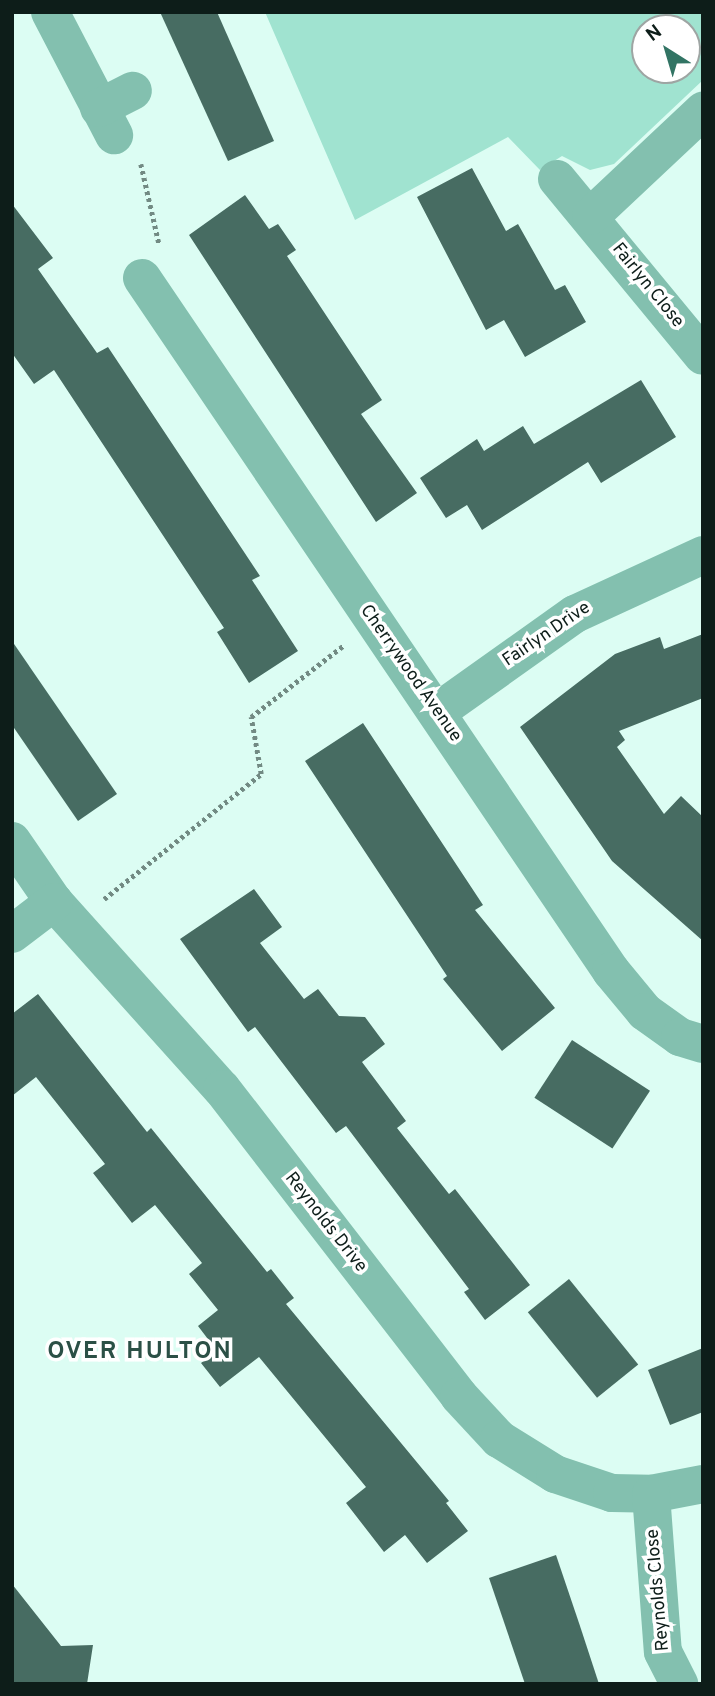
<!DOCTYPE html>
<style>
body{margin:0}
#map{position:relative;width:715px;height:1696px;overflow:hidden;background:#dcfdf3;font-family:Overpass,sans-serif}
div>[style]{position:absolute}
.green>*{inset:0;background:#a0e3d0}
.building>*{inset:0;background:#476c62;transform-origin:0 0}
.path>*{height:4.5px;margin-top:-2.25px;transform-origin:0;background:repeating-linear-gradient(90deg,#728a83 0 3.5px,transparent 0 7px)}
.minor>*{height:38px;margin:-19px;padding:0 19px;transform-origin:19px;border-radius:19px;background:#83c0af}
span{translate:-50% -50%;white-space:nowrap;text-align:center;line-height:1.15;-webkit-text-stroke:7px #fff;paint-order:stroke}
.street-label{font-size:18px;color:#0d1d19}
.district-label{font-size:24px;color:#2b5046;font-weight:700;letter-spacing:2px}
.frame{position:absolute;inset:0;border:14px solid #0d1d19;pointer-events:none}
.north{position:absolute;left:631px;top:14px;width:70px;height:70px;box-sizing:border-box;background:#fff;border:2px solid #9ea5a3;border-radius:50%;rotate:323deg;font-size:19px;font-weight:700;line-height:28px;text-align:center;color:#0d1d19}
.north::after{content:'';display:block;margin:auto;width:24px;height:32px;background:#327464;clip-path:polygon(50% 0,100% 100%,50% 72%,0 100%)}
</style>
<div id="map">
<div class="green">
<i style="clip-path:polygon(evenodd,265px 12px,703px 12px,703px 80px,614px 164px,590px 170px,562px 156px,540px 170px,508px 137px,355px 220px,265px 12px,645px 28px,687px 28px,687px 70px,645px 70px,645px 28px)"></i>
</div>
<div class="building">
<i style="clip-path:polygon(160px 12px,217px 12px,274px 141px,228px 161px)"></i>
<i style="clip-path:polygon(472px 168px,506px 231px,518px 224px,555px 290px,565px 285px,586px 322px,525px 357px,504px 320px,486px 330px,417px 197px)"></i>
<i style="clip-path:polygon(245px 195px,269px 229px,278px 224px,296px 250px,287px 256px,382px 400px,361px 414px,417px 493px,376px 522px,189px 235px)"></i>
<i style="clip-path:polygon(12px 204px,53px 258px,38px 269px,97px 353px,108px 347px,260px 576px,252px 580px,298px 651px,249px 683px,217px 632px,224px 628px,54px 370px,34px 384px,12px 353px)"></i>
<i style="clip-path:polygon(641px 380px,676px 437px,601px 483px,588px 462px,482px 530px,467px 505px,446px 518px,420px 478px,477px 439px,484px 451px,523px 426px,534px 444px)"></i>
<i style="clip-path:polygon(703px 634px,703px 698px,619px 731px,625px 740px,617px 747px,664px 814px,681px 796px,703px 817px,703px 941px,612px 861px,520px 727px,615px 654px,660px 637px,664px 649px)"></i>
<i style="clip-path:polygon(12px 641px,117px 794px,78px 821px,12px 725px)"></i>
<i style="clip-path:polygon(363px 723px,483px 905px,475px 910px,555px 1008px,502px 1051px,443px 979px,447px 976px,305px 761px)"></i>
<i style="clip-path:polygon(254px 889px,282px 927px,260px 943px,304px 999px,318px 989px,339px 1016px,365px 1017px,385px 1044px,362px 1062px,406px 1121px,397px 1128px,449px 1194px,455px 1189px,530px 1285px,485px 1320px,464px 1292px,469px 1289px,346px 1126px,336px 1133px,255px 1027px,248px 1032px,180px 939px)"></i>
<i style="clip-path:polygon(38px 994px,147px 1132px,151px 1128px,267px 1272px,271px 1269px,294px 1298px,286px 1304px,449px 1501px,446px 1503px,468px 1531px,427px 1563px,405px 1535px,384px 1552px,346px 1503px,366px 1487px,259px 1357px,220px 1387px,201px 1363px,217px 1351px,198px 1326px,218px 1310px,189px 1274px,202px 1263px,155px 1205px,132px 1223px,93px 1173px,105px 1164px,36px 1077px,12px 1096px,12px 1014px)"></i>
<i style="left:572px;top:1040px;width:93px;height:69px;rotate:33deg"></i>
<i style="left:569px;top:1279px;width:110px;height:53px;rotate:51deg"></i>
<i style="clip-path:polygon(703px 1348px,703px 1412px,670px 1425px,648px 1370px)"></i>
<i style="clip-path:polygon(556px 1555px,580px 1626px,599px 1684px,525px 1684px,489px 1578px)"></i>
<i style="clip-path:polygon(12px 1584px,61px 1646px,93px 1645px,87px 1684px,12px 1684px)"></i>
</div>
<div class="path">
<i style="left:141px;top:164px;width:81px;rotate:77.2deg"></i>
<i style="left:104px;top:899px;width:201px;rotate:-38.5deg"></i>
<i style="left:261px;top:774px;width:58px;rotate:-100deg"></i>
<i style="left:251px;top:717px;width:118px;rotate:-37.7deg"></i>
</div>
<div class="minor">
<i style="left:50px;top:12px;width:139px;rotate:62.5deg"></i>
<i style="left:99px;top:108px;width:38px;rotate:-27deg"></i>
<i style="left:557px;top:179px;width:229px;rotate:50.5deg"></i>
<i style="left:591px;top:216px;width:154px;rotate:-43.2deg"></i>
<i style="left:142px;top:278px;width:837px;rotate:55.91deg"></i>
<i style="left:611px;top:971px;width:53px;rotate:50.3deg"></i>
<i style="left:645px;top:1012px;width:43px;rotate:35.5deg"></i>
<i style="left:680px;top:1037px;width:24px;rotate:17deg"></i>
<i style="left:437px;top:712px;width:169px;rotate:-35.4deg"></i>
<i style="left:575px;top:614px;width:141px;rotate:-24.7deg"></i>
<i style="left:12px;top:841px;width:74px;rotate:55.5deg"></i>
<i style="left:54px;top:902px;width:251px;rotate:48.1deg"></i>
<i style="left:222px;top:1089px;width:388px;rotate:52.3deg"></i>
<i style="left:459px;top:1396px;width:59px;rotate:47.1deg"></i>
<i style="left:499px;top:1439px;width:66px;rotate:32deg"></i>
<i style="left:555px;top:1474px;width:60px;rotate:18.4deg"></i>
<i style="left:612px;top:1493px;width:39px;rotate:1deg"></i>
<i style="left:651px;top:1494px;width:53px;rotate:-10.9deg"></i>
<i style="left:12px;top:934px;width:53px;rotate:-37.3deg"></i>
<i style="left:651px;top:1494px;width:158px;rotate:85.7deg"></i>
<i style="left:663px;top:1652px;width:36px;rotate:63deg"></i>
</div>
<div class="street-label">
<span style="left:647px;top:286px;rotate:51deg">Fairlyn Close</span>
<span style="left:547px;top:635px;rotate:-34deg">Fairlyn Drive</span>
<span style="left:410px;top:674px;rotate:55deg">Cherrywood Avenue</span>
<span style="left:325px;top:1223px;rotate:52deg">Reynolds Drive</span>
<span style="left:659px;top:1590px;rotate:-95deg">Reynolds Close</span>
</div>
<div class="district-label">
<span style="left:140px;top:1353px">OVER HULTON</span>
</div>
<div class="frame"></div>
<div class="north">N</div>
</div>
